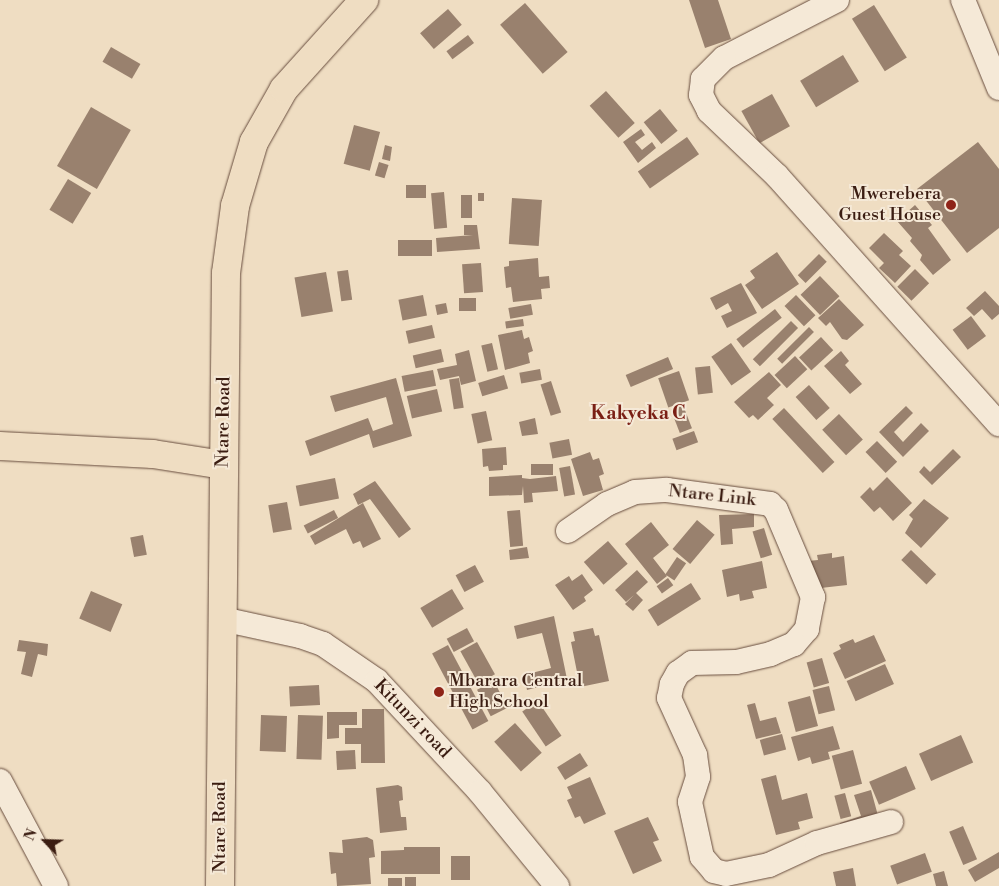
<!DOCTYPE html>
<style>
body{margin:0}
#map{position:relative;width:999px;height:886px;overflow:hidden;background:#efddc2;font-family:"Libre Bodoni",serif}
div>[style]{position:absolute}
.building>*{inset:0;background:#99816e;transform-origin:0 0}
.roads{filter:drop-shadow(0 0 1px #684d3e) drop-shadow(0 0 1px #684d3e)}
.minor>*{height:24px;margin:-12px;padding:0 12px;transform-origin:12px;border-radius:12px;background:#f5e9d7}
.major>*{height:28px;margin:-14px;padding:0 14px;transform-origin:14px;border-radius:14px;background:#efddc2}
.dots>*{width:14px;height:14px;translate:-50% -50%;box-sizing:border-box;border:2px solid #f5e9d7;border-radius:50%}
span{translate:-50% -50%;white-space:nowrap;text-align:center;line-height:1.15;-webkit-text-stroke:4px #f5e9d7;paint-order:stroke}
.poi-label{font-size:18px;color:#3b1d12}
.right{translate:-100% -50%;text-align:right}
.left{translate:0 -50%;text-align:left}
.street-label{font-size:18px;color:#3b1d12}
.neighbourhood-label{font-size:19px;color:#7a1f14;font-weight:700}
.north{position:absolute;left:20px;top:816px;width:50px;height:50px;-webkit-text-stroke:4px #f5e9d7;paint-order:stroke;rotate:294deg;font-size:14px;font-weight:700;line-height:20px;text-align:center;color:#3b1d12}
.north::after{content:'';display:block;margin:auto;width:18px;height:22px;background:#3b1d12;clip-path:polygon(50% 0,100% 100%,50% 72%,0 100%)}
</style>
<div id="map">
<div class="building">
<i style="clip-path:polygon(689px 0,718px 0,731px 39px,705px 48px)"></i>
<i style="left:525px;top:3px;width:65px;height:33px;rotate:49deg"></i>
<i style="left:874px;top:5px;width:62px;height:26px;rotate:58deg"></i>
<i style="left:448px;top:9px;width:21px;height:37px;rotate:49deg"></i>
<i style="left:468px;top:35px;width:10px;height:27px;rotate:53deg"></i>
<i style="left:111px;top:47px;width:34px;height:17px;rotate:30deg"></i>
<i style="left:843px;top:55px;width:31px;height:50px;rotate:59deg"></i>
<i style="left:606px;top:91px;width:43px;height:22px;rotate:48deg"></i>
<i style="left:772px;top:94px;width:37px;height:35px;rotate:61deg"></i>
<i style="left:91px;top:107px;width:46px;height:68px;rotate:30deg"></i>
<i style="left:660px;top:109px;width:28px;height:21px;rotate:51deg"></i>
<i style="left:354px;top:125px;width:27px;height:40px;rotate:15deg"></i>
<i style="clip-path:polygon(641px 129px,645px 135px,635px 142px,642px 150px,652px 142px,656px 148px,638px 163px,623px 142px)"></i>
<i style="left:687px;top:137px;width:21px;height:60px;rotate:55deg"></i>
<i style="clip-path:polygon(978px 142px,999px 169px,999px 228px,967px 253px,917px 189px)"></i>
<i style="clip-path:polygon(385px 145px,392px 147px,390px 161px,382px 159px)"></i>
<i style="left:379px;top:162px;width:10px;height:14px;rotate:17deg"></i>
<i style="left:68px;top:179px;width:27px;height:36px;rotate:31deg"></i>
<i style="left:406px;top:185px;width:20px;height:13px"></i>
<i style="left:444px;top:192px;width:36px;height:13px;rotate:85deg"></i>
<i style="left:478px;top:193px;width:6px;height:8px"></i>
<i style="left:461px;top:195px;width:11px;height:23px"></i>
<i style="left:512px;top:198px;width:30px;height:46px;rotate:4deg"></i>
<i style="clip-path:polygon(915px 205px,932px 225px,928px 228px,951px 260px,933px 275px,920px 260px,922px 255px,910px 241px,912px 238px,897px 221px)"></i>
<i style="clip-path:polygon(464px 225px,477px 225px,480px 249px,437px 252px,436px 238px,473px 235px,464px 235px)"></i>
<i style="clip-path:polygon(884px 233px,903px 251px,899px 255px,911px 266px,895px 283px,879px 268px,884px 263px,869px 248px)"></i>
<i style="left:398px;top:240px;width:34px;height:16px"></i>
<i style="clip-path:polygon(777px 252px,799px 284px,762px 309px,745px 285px,755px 278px,750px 271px)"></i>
<i style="left:819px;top:254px;width:11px;height:30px;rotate:45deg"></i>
<i style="clip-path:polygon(538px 258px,539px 277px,549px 276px,550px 288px,541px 289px,542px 299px,513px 302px,511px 287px,506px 288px,504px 267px,509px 266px,509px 261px)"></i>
<i style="left:481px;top:263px;width:29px;height:19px;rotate:86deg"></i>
<i style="left:915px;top:269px;width:20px;height:25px;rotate:45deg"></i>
<i style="left:348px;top:270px;width:30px;height:11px;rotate:82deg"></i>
<i style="left:326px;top:272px;width:40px;height:32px;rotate:80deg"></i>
<i style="left:820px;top:276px;width:28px;height:27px;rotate:46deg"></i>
<i style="clip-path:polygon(741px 283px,757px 313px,727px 328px,721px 316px,732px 311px,728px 303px,716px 310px,710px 298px)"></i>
<i style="clip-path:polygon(985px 291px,999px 306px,999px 314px,992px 320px,982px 309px,974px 316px,966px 308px)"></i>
<i style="left:423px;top:295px;width:21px;height:25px;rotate:79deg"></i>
<i style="left:796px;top:295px;width:28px;height:16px;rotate:46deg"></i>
<i style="left:476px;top:298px;width:13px;height:17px;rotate:90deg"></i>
<i style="clip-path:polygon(839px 299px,864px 325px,847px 340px,842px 339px,830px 322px,826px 326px,818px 318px)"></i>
<i style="left:446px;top:303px;width:10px;height:11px;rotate:79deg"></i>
<i style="left:531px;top:304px;width:11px;height:23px;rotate:80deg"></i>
<i style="left:775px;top:309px;width:11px;height:49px;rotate:52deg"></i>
<i style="left:971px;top:316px;width:25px;height:23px;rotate:53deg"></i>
<i style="left:523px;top:319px;width:7px;height:18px;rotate:82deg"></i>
<i style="left:791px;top:321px;width:10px;height:54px;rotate:45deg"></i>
<i style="left:432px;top:325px;width:13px;height:27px;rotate:77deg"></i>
<i style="left:809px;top:327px;width:7px;height:45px;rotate:45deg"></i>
<i style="clip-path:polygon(522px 330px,524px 339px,529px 337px,533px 351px,528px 353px,530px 363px,505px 370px,498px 335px)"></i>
<i style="left:821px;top:337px;width:18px;height:30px;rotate:47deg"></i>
<i style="left:492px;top:343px;width:27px;height:11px;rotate:77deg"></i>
<i style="left:731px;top:343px;width:35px;height:24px;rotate:55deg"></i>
<i style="left:441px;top:349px;width:13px;height:29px;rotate:77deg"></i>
<i style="clip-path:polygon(469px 350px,476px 381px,461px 385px,459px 376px,440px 380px,437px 369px,457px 365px,455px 354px)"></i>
<i style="clip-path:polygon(841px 351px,849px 361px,845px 365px,862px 384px,850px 394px,824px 366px)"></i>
<i style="left:795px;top:356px;width:18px;height:28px;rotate:47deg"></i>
<i style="left:668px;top:357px;width:13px;height:46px;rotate:67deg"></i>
<i style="left:710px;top:366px;width:27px;height:15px;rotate:84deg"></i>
<i style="left:540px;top:369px;width:11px;height:21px;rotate:80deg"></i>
<i style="left:433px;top:370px;width:16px;height:32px;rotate:79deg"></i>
<i style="left:679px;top:371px;width:31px;height:22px;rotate:71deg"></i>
<i style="clip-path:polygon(769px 372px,781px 385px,767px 398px,774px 405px,758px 420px,753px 415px,749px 418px,734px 402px)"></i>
<i style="left:504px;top:375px;width:14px;height:27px;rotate:73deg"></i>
<i style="clip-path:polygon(396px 378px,412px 436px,373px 448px,369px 434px,310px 456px,305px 441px,368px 418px,373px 431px,393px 424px,386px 397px,335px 412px,330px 396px)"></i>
<i style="left:459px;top:378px;width:30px;height:10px;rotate:81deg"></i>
<i style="left:551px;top:381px;width:33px;height:11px;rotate:72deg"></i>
<i style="left:809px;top:385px;width:31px;height:18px;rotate:48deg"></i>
<i style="left:437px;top:389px;width:23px;height:31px;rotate:77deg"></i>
<i style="left:683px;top:405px;width:25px;height:13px;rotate:69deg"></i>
<i style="clip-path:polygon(906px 406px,913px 413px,894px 432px,903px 442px,921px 423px,929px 431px,903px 457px,879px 432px)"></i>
<i style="left:784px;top:408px;width:74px;height:16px;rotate:47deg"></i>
<i style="left:486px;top:411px;width:30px;height:15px;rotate:78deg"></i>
<i style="left:839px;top:414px;width:35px;height:23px;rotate:47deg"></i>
<i style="clip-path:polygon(535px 418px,538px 434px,522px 436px,519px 422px)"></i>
<i style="left:694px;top:431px;width:12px;height:23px;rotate:70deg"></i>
<i style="left:569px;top:439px;width:16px;height:20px;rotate:79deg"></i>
<i style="left:877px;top:441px;width:29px;height:16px;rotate:46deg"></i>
<i style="clip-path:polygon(506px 447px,507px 465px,503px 465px,503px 470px,489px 471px,488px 466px,483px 467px,482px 449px)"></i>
<i style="clip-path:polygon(953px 449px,961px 457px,932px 485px,919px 472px,924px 466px,930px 472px)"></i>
<i style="clip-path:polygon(590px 452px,593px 460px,599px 458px,604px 474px,599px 476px,603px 490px,583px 496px,571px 459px)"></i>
<i style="left:553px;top:464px;width:11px;height:22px;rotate:90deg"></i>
<i style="left:570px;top:466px;width:29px;height:11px;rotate:80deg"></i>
<i style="clip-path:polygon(522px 475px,522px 478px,530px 479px,556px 476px,558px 491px,532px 493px,533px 502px,524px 503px,523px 486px,522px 495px,489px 496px,489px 477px)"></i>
<i style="clip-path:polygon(887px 477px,912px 503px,893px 521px,880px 507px,874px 512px,860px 497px,870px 487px,873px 491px)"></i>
<i style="left:335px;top:478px;width:21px;height:40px;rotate:79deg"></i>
<i style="clip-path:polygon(375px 481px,411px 529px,399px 538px,370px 499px,358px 505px,353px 494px)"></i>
<i style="clip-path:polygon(924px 499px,949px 518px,921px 548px,905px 533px,913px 519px,909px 515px)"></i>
<i style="left:287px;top:502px;width:28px;height:19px;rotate:80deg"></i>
<i style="clip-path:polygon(363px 503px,381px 539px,363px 548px,360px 541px,353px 544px,346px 529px,315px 545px,310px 536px)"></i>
<i style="left:334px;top:510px;width:9px;height:34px;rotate:63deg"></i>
<i style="left:520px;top:510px;width:36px;height:13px;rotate:85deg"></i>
<i style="clip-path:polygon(754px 514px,754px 527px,732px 529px,733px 544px,721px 545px,719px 515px)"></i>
<i style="left:697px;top:520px;width:23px;height:38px;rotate:40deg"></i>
<i style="clip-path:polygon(651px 522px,669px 545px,653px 558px,667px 576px,657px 584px,625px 544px)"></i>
<i style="left:764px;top:528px;width:28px;height:12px;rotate:73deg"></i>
<i style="left:143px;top:535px;width:20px;height:13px;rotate:79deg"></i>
<i style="left:608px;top:541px;width:30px;height:32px;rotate:49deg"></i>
<i style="clip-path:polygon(527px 547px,529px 558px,510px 560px,509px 550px)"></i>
<i style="left:911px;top:550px;width:35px;height:14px;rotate:44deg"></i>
<i style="clip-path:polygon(832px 553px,832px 558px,844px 556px,847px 585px,812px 589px,808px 561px,818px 560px,817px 555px)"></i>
<i style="left:677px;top:557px;width:11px;height:21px;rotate:34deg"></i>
<i style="clip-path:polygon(762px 561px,767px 588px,752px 591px,754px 598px,740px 601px,739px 594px,727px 597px,722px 570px)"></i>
<i style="left:475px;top:565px;width:19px;height:22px;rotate:62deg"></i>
<i style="clip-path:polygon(637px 570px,648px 582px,636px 593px,643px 600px,633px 611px,625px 604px,634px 595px,626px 602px,615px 590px)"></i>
<i style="clip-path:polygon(582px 574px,593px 590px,584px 597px,586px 601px,573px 610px,555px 585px,569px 576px,572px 581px)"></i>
<i style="left:668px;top:578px;width:9px;height:14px;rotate:54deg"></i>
<i style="left:691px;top:583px;width:19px;height:51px;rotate:58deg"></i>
<i style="left:452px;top:589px;width:23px;height:37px;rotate:59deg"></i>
<i style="left:91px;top:591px;width:34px;height:30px;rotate:23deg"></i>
<i style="clip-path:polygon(554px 616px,567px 679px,527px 690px,524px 675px,551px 668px,542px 633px,517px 639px,514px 626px)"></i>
<i style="left:467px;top:628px;width:15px;height:23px;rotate:62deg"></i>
<i style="clip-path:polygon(593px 628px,595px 636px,599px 635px,609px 681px,580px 687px,571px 642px,575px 641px,573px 632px)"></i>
<i style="clip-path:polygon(874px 635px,886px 661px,845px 679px,833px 653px,841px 649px,839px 645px,853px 639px,855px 643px)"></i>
<i style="clip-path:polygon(19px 640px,48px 644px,47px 656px,38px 654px,32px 677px,21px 674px,26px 652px,17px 651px)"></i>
<i style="left:477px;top:642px;width:37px;height:19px;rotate:61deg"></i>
<i style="left:448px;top:645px;width:86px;height:18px;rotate:62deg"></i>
<i style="left:822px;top:658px;width:26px;height:16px;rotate:74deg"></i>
<i style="left:885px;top:664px;width:22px;height:42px;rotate:66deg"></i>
<i style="left:494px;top:681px;width:30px;height:19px;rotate:63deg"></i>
<i style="left:319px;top:685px;width:20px;height:30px;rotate:87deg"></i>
<i style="left:829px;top:686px;width:25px;height:17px;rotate:76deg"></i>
<i style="left:810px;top:696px;width:31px;height:23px;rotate:75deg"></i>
<i style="left:538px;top:701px;width:42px;height:19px;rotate:56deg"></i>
<i style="clip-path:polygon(755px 703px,760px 721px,776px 717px,781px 733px,756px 739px,747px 705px)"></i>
<i style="clip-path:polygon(362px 709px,384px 709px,385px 763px,361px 763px,361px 744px,345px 744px,345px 728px,362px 728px)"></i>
<i style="clip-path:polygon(327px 712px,357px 712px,357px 725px,339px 725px,339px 738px,327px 739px)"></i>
<i style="left:261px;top:715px;width:26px;height:36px;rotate:2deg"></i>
<i style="left:298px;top:715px;width:25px;height:44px;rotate:2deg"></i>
<i style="left:515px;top:723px;width:40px;height:28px;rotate:48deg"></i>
<i style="clip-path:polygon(833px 726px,840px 749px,828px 752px,830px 759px,812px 764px,810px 757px,798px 761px,791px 737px)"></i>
<i style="left:782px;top:734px;width:16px;height:23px;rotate:75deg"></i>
<i style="left:961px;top:735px;width:30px;height:46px;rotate:66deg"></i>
<i style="left:355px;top:750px;width:19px;height:19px;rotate:87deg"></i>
<i style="left:853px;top:750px;width:35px;height:22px;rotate:75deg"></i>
<i style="left:580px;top:753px;width:15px;height:27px;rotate:58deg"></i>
<i style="left:906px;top:766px;width:25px;height:40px;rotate:67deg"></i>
<i style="clip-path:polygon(776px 775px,782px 800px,807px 793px,813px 818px,798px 822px,800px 829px,776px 835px,761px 779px)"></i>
<i style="clip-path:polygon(590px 777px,606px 814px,584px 824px,580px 816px,575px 818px,567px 800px,572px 798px,567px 787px)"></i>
<i style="clip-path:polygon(398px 785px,402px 787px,403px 800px,399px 801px,401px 817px,406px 817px,407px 830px,380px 833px,376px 788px)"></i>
<i style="clip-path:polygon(871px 790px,880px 823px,843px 833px,840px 823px,861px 816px,854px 795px)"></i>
<i style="left:845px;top:793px;width:24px;height:11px;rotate:75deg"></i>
<i style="clip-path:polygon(648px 817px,659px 840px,653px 842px,662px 861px,633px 874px,614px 831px)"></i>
<i style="left:963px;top:826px;width:36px;height:15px;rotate:67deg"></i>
<i style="clip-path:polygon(367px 837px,373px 840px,375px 857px,369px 858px,371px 884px,337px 886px,336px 873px,331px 874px,329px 852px,343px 853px,342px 840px)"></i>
<i style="clip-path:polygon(404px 847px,440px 847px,440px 874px,381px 874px,381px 851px,404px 850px)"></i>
<i style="clip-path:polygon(999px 852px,999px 868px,975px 882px,968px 870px)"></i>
<i style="left:925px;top:853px;width:20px;height:37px;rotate:70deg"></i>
<i style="left:451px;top:856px;width:19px;height:24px"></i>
<i style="clip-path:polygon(853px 868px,856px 886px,836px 886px,833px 872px)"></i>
<i style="clip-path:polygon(944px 871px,948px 886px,936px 886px,933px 874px)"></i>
<i style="left:405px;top:877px;width:11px;height:9px"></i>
<i style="left:388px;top:878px;width:14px;height:8px"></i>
</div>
<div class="roads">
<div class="minor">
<i style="left:837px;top:0;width:127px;rotate:152.8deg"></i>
<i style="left:724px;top:58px;width:30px;rotate:135deg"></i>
<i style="left:703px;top:79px;width:16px;rotate:97deg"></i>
<i style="left:701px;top:95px;width:18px;rotate:63deg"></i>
<i style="left:709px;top:111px;width:94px;rotate:43.7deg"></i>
<i style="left:777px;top:176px;width:333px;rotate:48.2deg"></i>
<i style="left:963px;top:0;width:95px;rotate:67.8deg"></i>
<i style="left:568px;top:531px;width:47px;rotate:-34.7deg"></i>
<i style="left:607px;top:504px;width:30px;rotate:-23deg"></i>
<i style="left:635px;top:492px;width:32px;rotate:-4deg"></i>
<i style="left:667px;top:490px;width:104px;rotate:7.7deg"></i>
<i style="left:770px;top:504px;width:8px;rotate:45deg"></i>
<i style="left:776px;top:510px;width:95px;rotate:67deg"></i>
<i style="left:813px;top:597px;width:33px;rotate:101deg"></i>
<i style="left:807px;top:629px;width:20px;rotate:131deg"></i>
<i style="left:794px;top:644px;width:25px;rotate:157deg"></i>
<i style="left:771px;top:654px;width:36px;rotate:167deg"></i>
<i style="left:736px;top:662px;width:44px;rotate:178.7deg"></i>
<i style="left:692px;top:663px;width:17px;rotate:144deg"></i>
<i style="left:678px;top:673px;width:13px;rotate:119deg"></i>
<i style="left:672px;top:684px;width:14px;rotate:102deg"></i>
<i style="left:669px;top:698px;width:63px;rotate:65.5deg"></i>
<i style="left:695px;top:755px;width:22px;rotate:82deg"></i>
<i style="left:698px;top:777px;width:26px;rotate:108deg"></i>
<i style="left:690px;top:802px;width:56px;rotate:77.7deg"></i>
<i style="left:702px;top:857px;width:18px;rotate:49deg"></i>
<i style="left:714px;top:871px;width:12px;rotate:14deg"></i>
<i style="left:726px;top:874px;width:44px;rotate:-11.8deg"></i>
<i style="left:769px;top:865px;width:53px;rotate:-24.6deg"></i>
<i style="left:817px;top:843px;width:77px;rotate:-15.8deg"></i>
<i style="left:222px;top:619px;width:80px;rotate:12.3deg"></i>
<i style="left:300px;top:636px;width:24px;rotate:19deg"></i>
<i style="left:323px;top:644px;width:65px;rotate:34.4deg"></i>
<i style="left:377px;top:681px;width:151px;rotate:47.1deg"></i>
<i style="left:480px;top:792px;width:122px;rotate:50.7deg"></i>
<i style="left:0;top:781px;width:119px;rotate:61.9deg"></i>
</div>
<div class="major">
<i style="left:0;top:446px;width:153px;rotate:3deg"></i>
<i style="left:153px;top:454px;width:71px;rotate:8.9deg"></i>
<i style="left:220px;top:886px;width:613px;rotate:-89.44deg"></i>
<i style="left:226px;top:273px;width:68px;rotate:-82.3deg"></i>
<i style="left:235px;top:206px;width:67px;rotate:-73.5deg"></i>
<i style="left:254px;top:142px;width:61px;rotate:-60.5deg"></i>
<i style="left:284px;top:89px;width:120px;rotate:-48deg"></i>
</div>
</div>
<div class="dots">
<i style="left:951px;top:205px;background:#8f2418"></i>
<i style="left:439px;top:692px;background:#8f2418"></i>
</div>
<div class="poi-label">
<span class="right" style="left:941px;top:205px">Mwerebera<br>Guest House</span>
<span class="left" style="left:449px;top:692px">Mbarara Central<br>High School</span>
</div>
<div class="street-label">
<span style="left:224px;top:422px;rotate:-89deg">Ntare Road</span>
<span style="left:712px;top:496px;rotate:6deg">Ntare Link</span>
<span style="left:412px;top:719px;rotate:46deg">Kitunzi road</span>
<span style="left:220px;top:827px;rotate:-90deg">Ntare Road</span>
</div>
<div class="neighbourhood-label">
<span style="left:638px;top:414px">Kakyeka C</span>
</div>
<div class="north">N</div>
</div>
